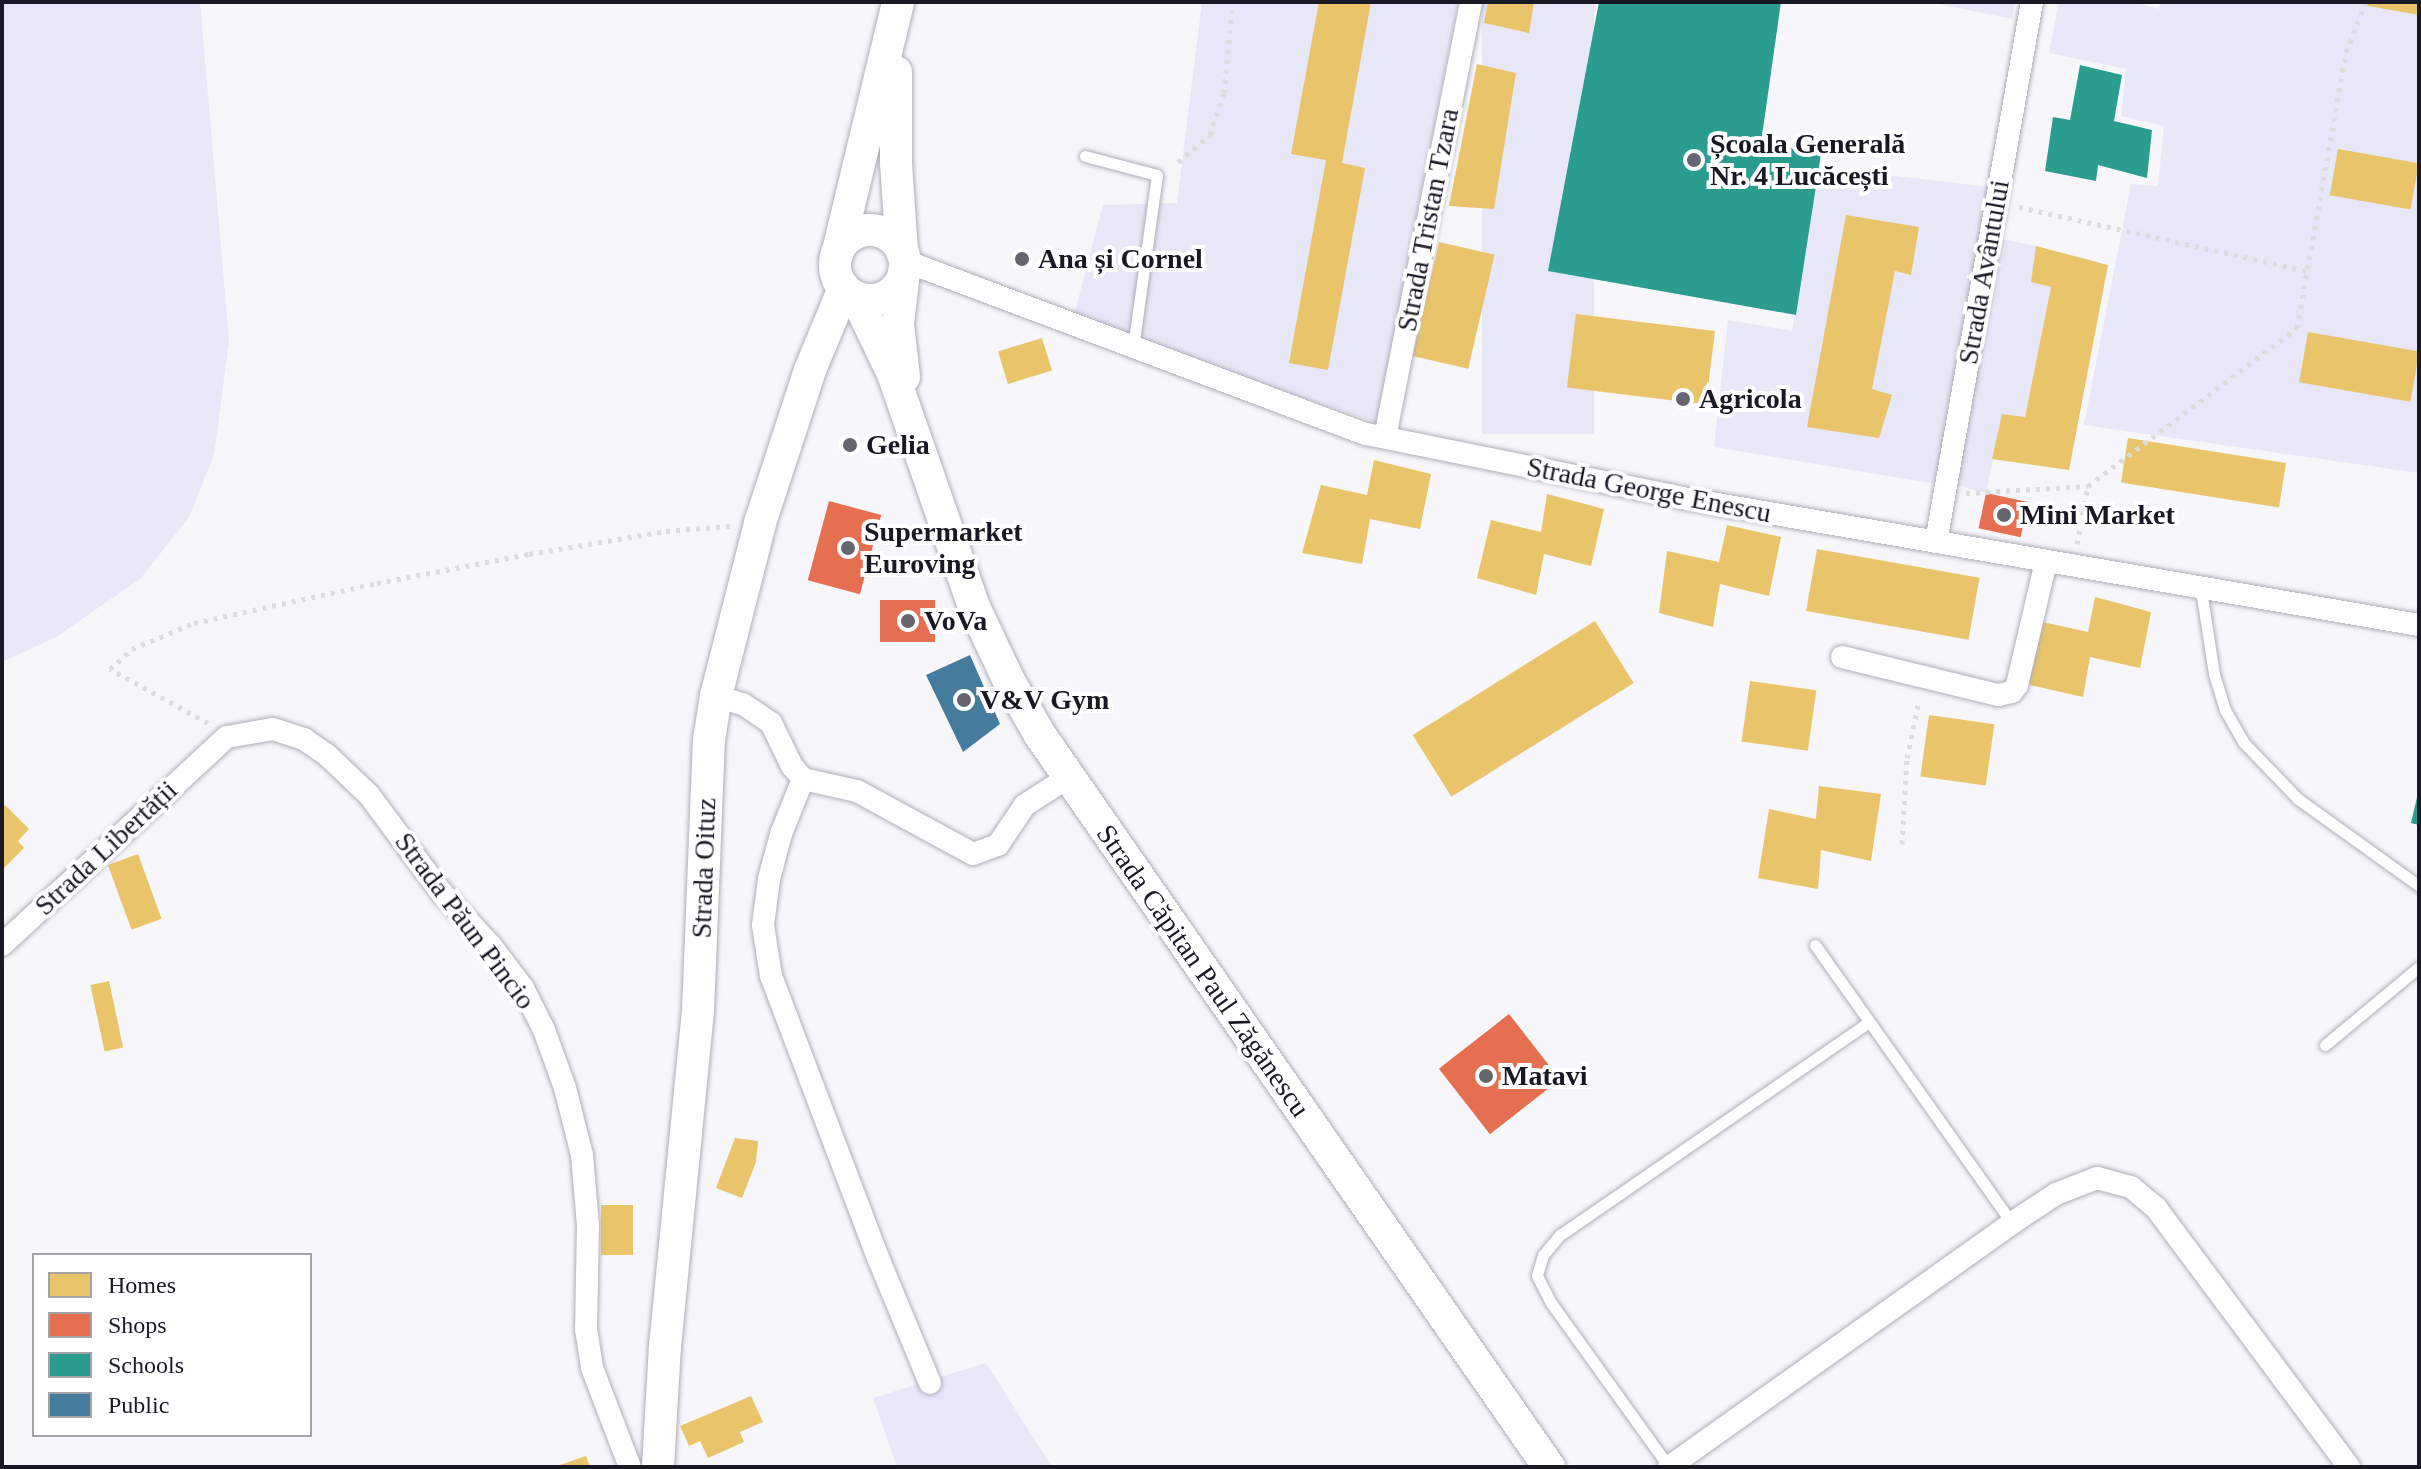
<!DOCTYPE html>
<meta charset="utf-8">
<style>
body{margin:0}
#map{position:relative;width:2421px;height:1469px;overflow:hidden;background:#f6f6fb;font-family:"Times New Roman",serif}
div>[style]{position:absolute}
.green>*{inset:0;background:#e7e7f8;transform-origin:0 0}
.homes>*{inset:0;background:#e9c46a;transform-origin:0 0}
.shops>*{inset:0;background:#e76f51;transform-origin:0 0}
.schools>*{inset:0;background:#2a9d8f}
.public>*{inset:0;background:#457b9d}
.path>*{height:5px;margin-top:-2.5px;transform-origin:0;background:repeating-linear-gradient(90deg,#dcdcde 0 4px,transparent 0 10px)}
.roads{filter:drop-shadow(0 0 2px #aeaeb7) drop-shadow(0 0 2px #aeaeb7)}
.lane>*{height:11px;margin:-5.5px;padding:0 5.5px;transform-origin:5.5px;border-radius:5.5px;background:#fefefe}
.street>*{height:22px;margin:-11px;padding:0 11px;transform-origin:11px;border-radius:11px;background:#fefefe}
.secondary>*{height:32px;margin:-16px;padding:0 16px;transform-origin:16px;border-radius:16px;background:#fefefe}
.secondary>.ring{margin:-16px;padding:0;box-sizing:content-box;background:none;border:32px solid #fefefe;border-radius:50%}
.dots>*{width:22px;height:22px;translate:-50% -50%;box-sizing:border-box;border:4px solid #fff;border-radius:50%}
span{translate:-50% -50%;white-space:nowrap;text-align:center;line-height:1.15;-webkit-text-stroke:8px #fff;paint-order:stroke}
.poi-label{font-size:28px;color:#191925;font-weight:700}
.left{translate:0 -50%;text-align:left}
.street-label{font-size:28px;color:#191925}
.frame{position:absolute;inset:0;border:4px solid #191925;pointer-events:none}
.legend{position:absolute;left:32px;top:1253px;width:280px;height:184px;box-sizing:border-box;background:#fff;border:2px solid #a3a3a8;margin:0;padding:10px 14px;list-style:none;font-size:24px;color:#191925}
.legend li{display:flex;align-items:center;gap:16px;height:40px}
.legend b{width:40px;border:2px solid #a3a3a8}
</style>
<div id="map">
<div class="green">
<i style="clip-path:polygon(2px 2px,200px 2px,229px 341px,214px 455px,189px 517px,140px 579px,56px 637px,2px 662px)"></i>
<i style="clip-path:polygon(1202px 2px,1458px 2px,1377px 423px,1073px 319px,1103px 205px,1177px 203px)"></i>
<i style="left:1482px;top:2px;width:112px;height:432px"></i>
<i style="clip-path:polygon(1928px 2px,2015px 2px,2012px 19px)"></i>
<i style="clip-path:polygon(2059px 2px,2133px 2px,2159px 9px,2161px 2px,2419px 2px,2419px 473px,2084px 425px,2131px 184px,2158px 186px,2164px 126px,2121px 116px,2126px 69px,2049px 53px)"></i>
<i style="clip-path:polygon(1819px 167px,1989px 187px,1937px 484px,1714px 447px,1728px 320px,1792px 331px)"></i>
<i style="clip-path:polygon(2002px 239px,2036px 246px,2031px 282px,2051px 287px,2025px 417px,2002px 414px,1986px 493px,1956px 485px)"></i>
<i style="clip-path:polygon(986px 1363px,1052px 1467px,897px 1467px,873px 1398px)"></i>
</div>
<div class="homes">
<i style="clip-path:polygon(1319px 2px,1371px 2px,1342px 163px,1365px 168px,1328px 370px,1289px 363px,1326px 160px,1291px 154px)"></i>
<i style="clip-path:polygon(1488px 2px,1534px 2px,1529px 33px,1484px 23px)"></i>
<i style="clip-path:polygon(2363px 2px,2419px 2px,2419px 15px,2363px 5px)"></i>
<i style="clip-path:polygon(1477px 64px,1516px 73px,1494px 209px,1449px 206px)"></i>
<i style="left:2338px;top:149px;width:82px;height:47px;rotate:10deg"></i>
<i style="clip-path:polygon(1846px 215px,1919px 227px,1911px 275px,1895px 271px,1872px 389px,1892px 395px,1879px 438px,1807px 427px)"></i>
<i style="left:1439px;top:242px;width:57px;height:117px;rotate:13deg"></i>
<i style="clip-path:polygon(2036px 246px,2108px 265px,2069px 470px,1992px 459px,2002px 414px,2025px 417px,2051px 287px,2031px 282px)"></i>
<i style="left:1576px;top:314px;width:140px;height:74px;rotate:7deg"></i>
<i style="left:2308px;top:332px;width:113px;height:51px;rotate:10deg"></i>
<i style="left:1042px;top:338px;width:34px;height:46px;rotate:73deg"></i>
<i style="left:2128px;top:438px;width:160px;height:45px;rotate:9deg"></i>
<i style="clip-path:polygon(1374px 460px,1431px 474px,1420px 529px,1370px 519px,1362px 564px,1302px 553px,1321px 485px,1367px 495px)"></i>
<i style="clip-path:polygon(1547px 494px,1604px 509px,1591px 566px,1544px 554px,1536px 595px,1477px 578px,1491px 520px,1541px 532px)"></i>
<i style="clip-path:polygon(1727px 525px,1781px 537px,1769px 596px,1720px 584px,1713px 627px,1659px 613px,1667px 551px,1719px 562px)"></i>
<i style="left:1817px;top:549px;width:165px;height:63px;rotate:10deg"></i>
<i style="clip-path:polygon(2095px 597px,2151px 612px,2140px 668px,2090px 657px,2083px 697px,2025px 684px,2038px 621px,2088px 632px)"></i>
<i style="left:1595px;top:621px;width:73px;height:215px;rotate:58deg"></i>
<i style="left:1750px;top:681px;width:67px;height:61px;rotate:8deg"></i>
<i style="left:1929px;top:715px;width:66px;height:62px;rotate:8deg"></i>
<i style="clip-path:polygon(1819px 786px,1881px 794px,1871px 861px,1821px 850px,1818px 889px,1758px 878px,1769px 809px,1816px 819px)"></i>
<i style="clip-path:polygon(5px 805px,29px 829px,18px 841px,24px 848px,2px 870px,2px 809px)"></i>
<i style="left:138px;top:854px;width:69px;height:32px;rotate:70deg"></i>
<i style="left:109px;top:981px;width:68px;height:19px;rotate:78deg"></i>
<i style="clip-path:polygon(735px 1138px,758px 1141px,756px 1162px,742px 1198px,716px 1188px)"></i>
<i style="left:601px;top:1205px;width:32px;height:50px"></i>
<i style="clip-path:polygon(751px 1396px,763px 1422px,740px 1432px,744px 1442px,708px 1458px,700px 1441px,689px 1446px,680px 1426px)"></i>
<i style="clip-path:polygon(586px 1456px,590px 1467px,554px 1467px)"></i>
</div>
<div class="shops">
<i style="left:1986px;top:493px;width:43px;height:36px;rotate:12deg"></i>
<i style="left:829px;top:501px;width:54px;height:82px;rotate:15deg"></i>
<i style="left:880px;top:600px;width:55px;height:42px"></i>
<i style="left:1509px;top:1014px;width:83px;height:89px;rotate:52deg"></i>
</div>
<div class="schools">
<i style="clip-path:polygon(1599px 2px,1781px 2px,1761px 143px,1821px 154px,1796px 315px,1548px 271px)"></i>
<i style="clip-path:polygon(2080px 65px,2122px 75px,2114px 121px,2152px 130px,2147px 178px,2098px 165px,2096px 181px,2045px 171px,2053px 117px,2070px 120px)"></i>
<i style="clip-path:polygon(2418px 793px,2419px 793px,2419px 825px,2411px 823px)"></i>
</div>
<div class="public">
<i style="clip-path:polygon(970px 655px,1000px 724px,963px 752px,926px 675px)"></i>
</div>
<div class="path">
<i style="left:1178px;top:162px;width:42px;rotate:-40.2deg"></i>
<i style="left:1210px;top:135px;width:44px;rotate:-71.6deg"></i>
<i style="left:1224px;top:93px;width:91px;rotate:-84.4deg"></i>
<i style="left:2019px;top:207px;width:295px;rotate:12.5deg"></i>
<i style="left:1966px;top:493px;width:122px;rotate:-3.3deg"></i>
<i style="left:2088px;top:486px;width:262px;rotate:-37.1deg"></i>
<i style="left:2297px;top:328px;width:280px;rotate:-79.9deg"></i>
<i style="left:2346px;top:52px;width:54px;rotate:-68.2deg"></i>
<i style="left:2077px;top:544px;width:59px;rotate:-79.3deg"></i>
<i style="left:208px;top:723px;width:112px;rotate:-151.1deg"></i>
<i style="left:110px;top:669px;width:30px;rotate:-42deg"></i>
<i style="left:132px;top:649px;width:67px;rotate:-22.8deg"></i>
<i style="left:194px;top:623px;width:187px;rotate:-12.3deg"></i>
<i style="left:377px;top:583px;width:155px;rotate:-10.8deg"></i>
<i style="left:529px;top:554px;width:139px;rotate:-9.5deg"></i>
<i style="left:666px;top:531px;width:64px;rotate:-4.5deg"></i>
<i style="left:1902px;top:844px;width:86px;rotate:-86.7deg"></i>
<i style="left:1907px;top:758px;width:59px;rotate:-78.3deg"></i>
</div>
<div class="roads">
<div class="lane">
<i style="left:1085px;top:156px;width:74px;rotate:14.8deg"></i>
<i style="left:1157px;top:175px;width:174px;rotate:97.9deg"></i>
<i style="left:2201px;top:590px;width:85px;rotate:81.2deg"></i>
<i style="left:2214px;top:674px;width:38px;rotate:73deg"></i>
<i style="left:2225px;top:710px;width:38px;rotate:60deg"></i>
<i style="left:2244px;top:743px;width:78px;rotate:46deg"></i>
<i style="left:2298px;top:799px;width:149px;rotate:35.7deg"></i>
<i style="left:1815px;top:945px;width:341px;rotate:54.7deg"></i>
<i style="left:2325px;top:1045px;width:122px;rotate:-39.7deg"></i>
<i style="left:1669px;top:1467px;width:202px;rotate:-125.7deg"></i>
<i style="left:1551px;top:1303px;width:31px;rotate:-117deg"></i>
<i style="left:1537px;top:1275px;width:21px;rotate:-73deg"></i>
<i style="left:1543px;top:1255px;width:26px;rotate:-50deg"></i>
<i style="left:1560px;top:1235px;width:375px;rotate:-34.6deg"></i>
</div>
<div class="street">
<i style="left:905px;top:261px;width:492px;rotate:20.6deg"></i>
<i style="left:1366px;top:434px;width:322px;rotate:11.4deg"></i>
<i style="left:1682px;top:498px;width:748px;rotate:9.78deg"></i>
<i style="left:1385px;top:437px;width:443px;rotate:-78.8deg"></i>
<i style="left:1936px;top:542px;width:548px;rotate:-79.92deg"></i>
<i style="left:1842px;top:657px;width:161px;rotate:13.7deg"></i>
<i style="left:1998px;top:695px;width:14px;rotate:-12deg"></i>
<i style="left:2012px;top:692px;width:9px;rotate:-54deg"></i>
<i style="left:2017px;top:685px;width:127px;rotate:-76.8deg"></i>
<i style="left:716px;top:696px;width:28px;rotate:17deg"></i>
<i style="left:743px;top:704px;width:34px;rotate:34deg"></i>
<i style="left:771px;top:723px;width:48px;rotate:64deg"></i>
<i style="left:792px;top:766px;width:17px;rotate:50deg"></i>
<i style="left:803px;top:779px;width:55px;rotate:12.5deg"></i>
<i style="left:857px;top:791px;width:132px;rotate:28.5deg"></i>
<i style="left:973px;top:854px;width:27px;rotate:-20deg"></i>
<i style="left:998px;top:845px;width:48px;rotate:-56deg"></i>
<i style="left:1025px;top:805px;width:50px;rotate:-32.7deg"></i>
<i style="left:803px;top:779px;width:59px;rotate:111.8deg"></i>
<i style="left:781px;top:834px;width:47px;rotate:104.9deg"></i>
<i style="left:769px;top:879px;width:46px;rotate:97.4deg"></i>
<i style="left:763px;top:925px;width:52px;rotate:81.1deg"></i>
<i style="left:771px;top:976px;width:304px;rotate:69.2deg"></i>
<i style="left:879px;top:1260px;width:133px;rotate:67.5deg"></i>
<i style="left:2px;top:945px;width:306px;rotate:-42.8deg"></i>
<i style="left:227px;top:737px;width:47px;rotate:-9.9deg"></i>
<i style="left:273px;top:729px;width:33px;rotate:18deg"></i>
<i style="left:304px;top:739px;width:28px;rotate:35deg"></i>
<i style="left:327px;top:755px;width:58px;rotate:43.6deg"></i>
<i style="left:369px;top:795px;width:122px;rotate:53.3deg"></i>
<i style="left:442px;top:893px;width:72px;rotate:47.2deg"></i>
<i style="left:491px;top:946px;width:53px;rotate:52.7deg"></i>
<i style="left:523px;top:988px;width:47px;rotate:63.4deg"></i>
<i style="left:544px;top:1030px;width:62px;rotate:70.1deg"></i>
<i style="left:565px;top:1088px;width:69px;rotate:75.8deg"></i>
<i style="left:582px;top:1155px;width:70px;rotate:85.1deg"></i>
<i style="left:588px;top:1225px;width:104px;rotate:91.1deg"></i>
<i style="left:586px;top:1329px;width:39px;rotate:81deg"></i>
<i style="left:592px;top:1368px;width:106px;rotate:69deg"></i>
<i style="left:1669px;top:1467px;width:421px;rotate:-35.4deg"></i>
<i style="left:2012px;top:1223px;width:53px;rotate:-33.4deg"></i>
<i style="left:2056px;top:1194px;width:44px;rotate:-21.3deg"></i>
<i style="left:2097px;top:1178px;width:35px;rotate:15deg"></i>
<i style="left:2131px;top:1187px;width:33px;rotate:40deg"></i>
<i style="left:2156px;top:1208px;width:323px;rotate:53.3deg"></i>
</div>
<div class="secondary">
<i style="left:896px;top:72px;width:91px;rotate:90deg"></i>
<i style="left:896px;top:163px;width:89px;rotate:86.1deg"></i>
<i class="ring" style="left:835px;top:230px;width:38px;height:38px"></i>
<i style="left:837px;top:255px;width:260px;rotate:-76.4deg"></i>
<i style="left:856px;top:297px;width:85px;rotate:64.3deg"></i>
<i style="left:893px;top:374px;width:249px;rotate:70.8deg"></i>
<i style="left:975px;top:609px;width:80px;rotate:64.7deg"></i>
<i style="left:1009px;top:681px;width:62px;rotate:60.1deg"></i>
<i style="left:1040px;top:735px;width:892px;rotate:55.19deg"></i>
<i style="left:904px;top:377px;width:53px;rotate:-96.5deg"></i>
<i style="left:898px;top:324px;width:52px;rotate:-83.4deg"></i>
<i style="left:658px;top:1467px;width:120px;rotate:-86.7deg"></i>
<i style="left:665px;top:1347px;width:337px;rotate:-84.4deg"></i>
<i style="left:698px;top:1012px;width:272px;rotate:-87.7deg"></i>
<i style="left:709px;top:740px;width:45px;rotate:-81deg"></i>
<i style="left:716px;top:696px;width:179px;rotate:-75.7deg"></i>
<i style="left:760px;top:523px;width:161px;rotate:-71.9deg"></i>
<i style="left:810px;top:370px;width:89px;rotate:-67.5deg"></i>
</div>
</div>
<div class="dots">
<i style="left:1694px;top:160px;background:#666670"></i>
<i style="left:1022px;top:259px;background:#666670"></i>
<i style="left:1683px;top:399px;background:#666670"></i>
<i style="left:850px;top:445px;background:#666670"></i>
<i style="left:2004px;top:515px;background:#666670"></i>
<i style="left:848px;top:548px;background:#666670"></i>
<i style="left:908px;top:621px;background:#666670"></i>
<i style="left:964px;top:700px;background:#666670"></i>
<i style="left:1486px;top:1076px;background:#666670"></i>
</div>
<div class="poi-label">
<span class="left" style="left:1710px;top:160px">Școala Generală<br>Nr. 4 Lucăcești</span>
<span class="left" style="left:1038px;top:259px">Ana și Cornel</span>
<span class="left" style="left:1699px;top:399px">Agricola</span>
<span class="left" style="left:866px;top:445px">Gelia</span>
<span class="left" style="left:2020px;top:515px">Mini Market</span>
<span class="left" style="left:864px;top:548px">Supermarket<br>Euroving</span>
<span class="left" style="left:924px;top:621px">VoVa</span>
<span class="left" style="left:980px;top:700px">V&amp;V Gym</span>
<span class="left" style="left:1502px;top:1076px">Matavi</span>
</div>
<div class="street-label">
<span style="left:1428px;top:220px;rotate:-79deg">Strada Tristan Tzara</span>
<span style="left:1984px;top:272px;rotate:-80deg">Strada Avântului</span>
<span style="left:1649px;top:490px;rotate:11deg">Strada George Enescu</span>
<span style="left:106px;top:848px;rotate:-43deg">Strada Libertății</span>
<span style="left:704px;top:868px;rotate:-88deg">Strada Oituz</span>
<span style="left:465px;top:921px;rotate:53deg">Strada Păun Pincio</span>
<span style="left:1203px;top:971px;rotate:55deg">Strada Căpitan Paul Zăgănescu</span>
</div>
<div class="frame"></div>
<ul class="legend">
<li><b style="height:22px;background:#e9c46a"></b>Homes</li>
<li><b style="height:22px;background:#e76f51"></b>Shops</li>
<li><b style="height:22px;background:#2a9d8f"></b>Schools</li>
<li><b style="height:22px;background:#457b9d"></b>Public</li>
</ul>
</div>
